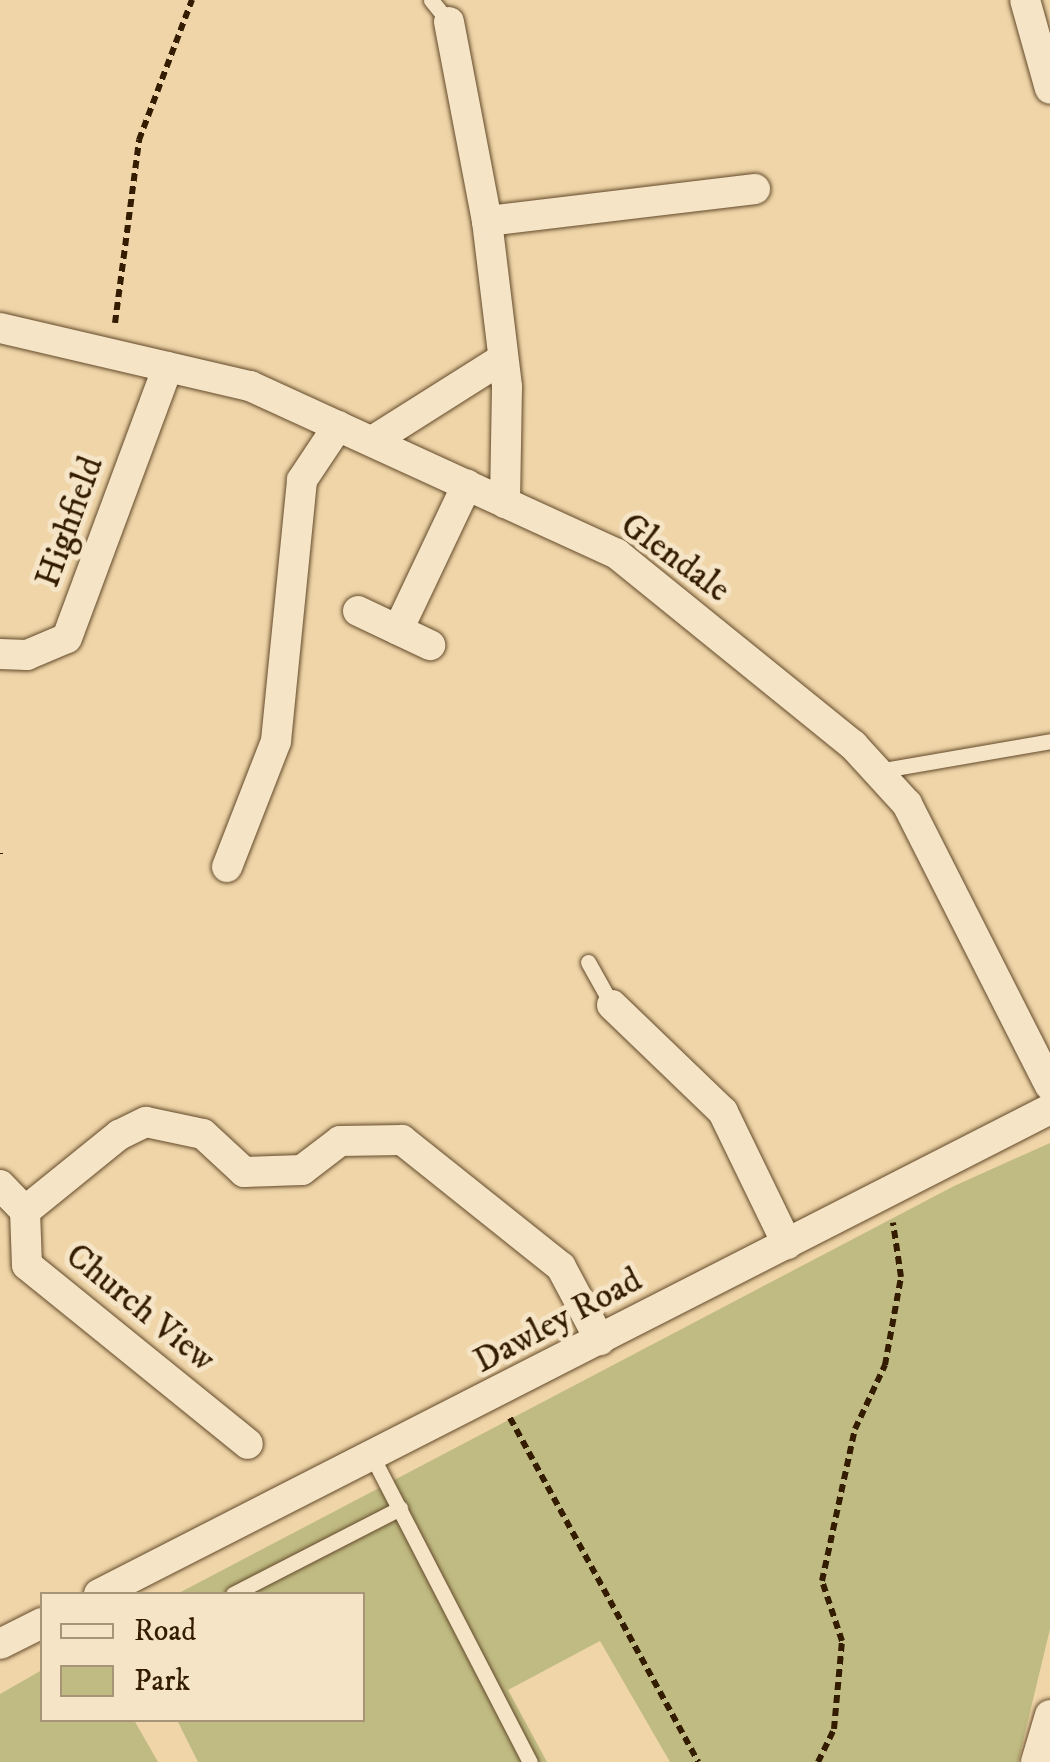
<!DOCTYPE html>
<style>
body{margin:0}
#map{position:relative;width:1050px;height:1762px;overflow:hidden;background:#efd5a8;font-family:"IM FELL DW Pica",serif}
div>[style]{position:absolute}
.green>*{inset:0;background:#c0bb83}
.path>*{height:6px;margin-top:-3px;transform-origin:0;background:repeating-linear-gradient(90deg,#341c00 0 8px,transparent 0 13px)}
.roads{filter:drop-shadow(0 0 2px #634a2a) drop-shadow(0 0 2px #634a2a)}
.lane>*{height:15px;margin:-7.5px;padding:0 7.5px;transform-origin:7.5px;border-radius:7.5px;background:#f5e4c6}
.street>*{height:30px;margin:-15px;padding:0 15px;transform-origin:15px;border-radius:15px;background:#f5e4c6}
span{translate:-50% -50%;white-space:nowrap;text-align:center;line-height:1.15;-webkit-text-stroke:10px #f5e4c6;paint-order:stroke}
.street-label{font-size:35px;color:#341c00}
.legend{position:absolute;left:40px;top:1592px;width:325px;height:130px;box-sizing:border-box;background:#f5e4c6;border:2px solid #a89477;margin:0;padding:12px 18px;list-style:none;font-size:30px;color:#341c00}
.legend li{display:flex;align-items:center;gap:20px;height:50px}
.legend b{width:50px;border:2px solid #a89477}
</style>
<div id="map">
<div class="green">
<i style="clip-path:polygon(1050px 1143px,1050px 1629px,1018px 1762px,670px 1762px,600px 1641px,508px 1690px,547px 1762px,198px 1762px,177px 1720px,362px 1720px,362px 1594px,177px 1594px,954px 1186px)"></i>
<i style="clip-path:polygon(42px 1670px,42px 1720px,134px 1720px,158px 1762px,0 1762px,0 1694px)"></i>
</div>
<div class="path">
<i style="left:115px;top:323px;width:185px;rotate:-82.5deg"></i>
<i style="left:139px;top:140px;width:150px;rotate:-69.3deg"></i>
<i style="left:0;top:853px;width:1px;rotate:90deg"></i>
<i style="left:510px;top:1418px;width:392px;rotate:61.3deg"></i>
<i style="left:818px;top:1762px;width:37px;rotate:-64deg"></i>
<i style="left:834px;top:1729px;width:88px;rotate:-84.8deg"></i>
<i style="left:842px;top:1641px;width:63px;rotate:-108.4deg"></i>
<i style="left:822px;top:1581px;width:156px;rotate:-77.8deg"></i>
<i style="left:855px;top:1429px;width:71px;rotate:-64.9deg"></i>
<i style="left:885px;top:1365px;width:89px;rotate:-79.7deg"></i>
<i style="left:901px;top:1277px;width:55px;rotate:-98.4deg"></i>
</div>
<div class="roads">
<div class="lane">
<i style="left:431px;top:0;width:28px;rotate:51deg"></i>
<i style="left:877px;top:771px;width:176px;rotate:-9.8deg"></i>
<i style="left:588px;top:962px;width:49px;rotate:60.8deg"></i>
<i style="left:373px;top:1458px;width:342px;rotate:62.7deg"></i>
<i style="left:233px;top:1594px;width:188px;rotate:-27.2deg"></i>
</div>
<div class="street">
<i style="left:1025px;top:0;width:92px;rotate:74.3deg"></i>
<i style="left:449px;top:22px;width:203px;rotate:79.2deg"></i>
<i style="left:487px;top:221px;width:167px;rotate:83.1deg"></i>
<i style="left:507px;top:387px;width:116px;rotate:91deg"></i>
<i style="left:487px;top:221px;width:270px;rotate:-6.8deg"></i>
<i style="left:0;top:328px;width:257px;rotate:13.1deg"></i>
<i style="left:250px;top:386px;width:404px;rotate:24.6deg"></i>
<i style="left:617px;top:554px;width:304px;rotate:39deg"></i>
<i style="left:853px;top:745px;width:80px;rotate:47.5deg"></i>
<i style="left:907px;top:804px;width:316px;rotate:63.1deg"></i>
<i style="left:374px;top:440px;width:151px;rotate:-32.3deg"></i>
<i style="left:358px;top:611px;width:80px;rotate:25.3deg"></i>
<i style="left:398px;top:630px;width:161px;rotate:-64.6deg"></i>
<i style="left:0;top:654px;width:27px;rotate:2deg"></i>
<i style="left:27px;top:655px;width:43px;rotate:-23deg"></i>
<i style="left:67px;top:638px;width:289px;rotate:-69.6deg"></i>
<i style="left:227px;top:867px;width:135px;rotate:-68.7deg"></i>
<i style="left:276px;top:741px;width:262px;rotate:-84.3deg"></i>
<i style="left:302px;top:480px;width:65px;rotate:-56.3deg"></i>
<i style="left:612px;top:1005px;width:154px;rotate:43.9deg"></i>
<i style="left:723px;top:1112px;width:147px;rotate:64.1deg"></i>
<i style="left:0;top:1185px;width:36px;rotate:46deg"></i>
<i style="left:25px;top:1211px;width:121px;rotate:-39deg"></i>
<i style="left:119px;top:1135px;width:30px;rotate:-26deg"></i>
<i style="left:146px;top:1122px;width:58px;rotate:11.9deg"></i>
<i style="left:203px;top:1134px;width:56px;rotate:42.8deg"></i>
<i style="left:244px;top:1172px;width:58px;rotate:-2deg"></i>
<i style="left:302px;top:1170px;width:48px;rotate:-37.3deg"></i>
<i style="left:340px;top:1141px;width:62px;rotate:-0.9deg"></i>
<i style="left:402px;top:1140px;width:203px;rotate:38.6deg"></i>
<i style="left:561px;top:1267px;width:83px;rotate:61.9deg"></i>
<i style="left:25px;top:1211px;width:54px;rotate:87.9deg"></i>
<i style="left:27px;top:1265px;width:284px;rotate:39deg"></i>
<i style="left:99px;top:1594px;width:1068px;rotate:-27.02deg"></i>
<i style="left:0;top:1644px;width:47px;rotate:-26.6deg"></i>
<i style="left:1036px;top:1762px;width:49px;rotate:-73.4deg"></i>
</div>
</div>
<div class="street-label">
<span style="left:70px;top:522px;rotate:-70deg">Highfield</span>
<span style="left:675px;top:558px;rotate:36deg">Glendale</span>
<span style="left:140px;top:1308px;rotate:39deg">Church View</span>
<span style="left:558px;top:1321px;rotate:-28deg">Dawley Road</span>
</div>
<ul class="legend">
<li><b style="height:12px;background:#f5e4c6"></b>Road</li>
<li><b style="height:28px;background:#c0bb83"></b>Park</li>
</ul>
</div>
